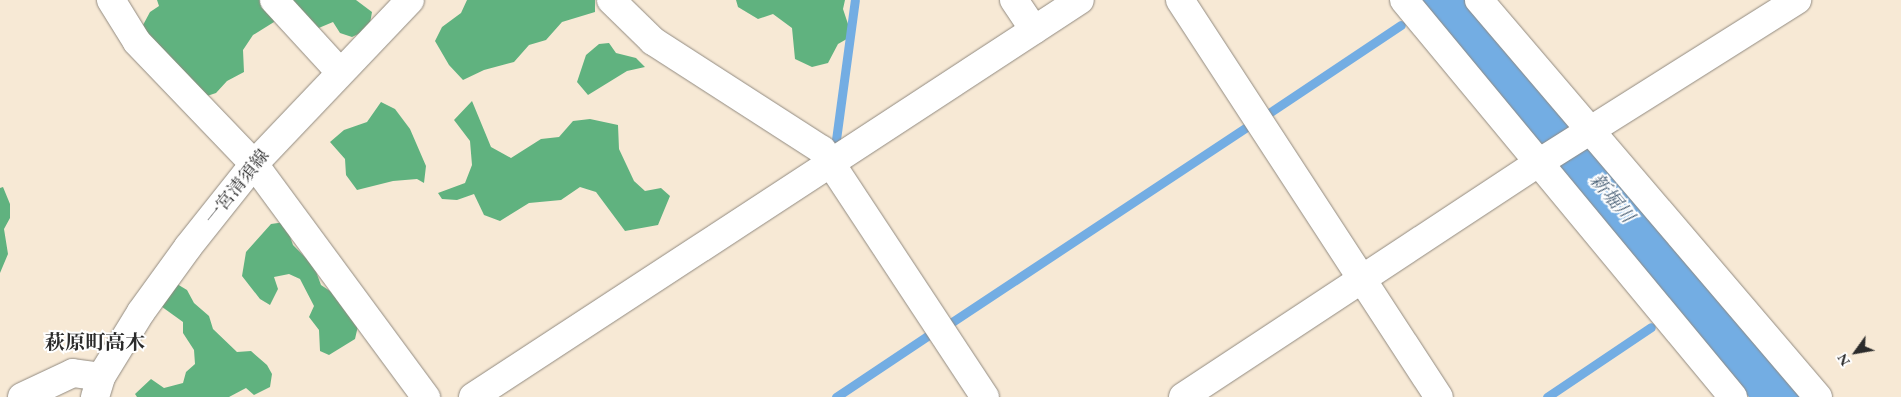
<!DOCTYPE html>
<meta charset="utf-8">
<style>
body{margin:0}
#map{position:relative;width:1901px;height:397px;overflow:hidden;background:#f7e9d5;font-family:"EB Garamond","Noto Serif JP",serif}
div>[style]{position:absolute}
.forest>*{inset:0;background:#60b27f}
.stream>*{height:9px;margin:-4.5px;padding:0 4.5px;transform-origin:4.5px;border-radius:4.5px;background:#73ade3}
.river>*{height:49px;margin:-24.5px;padding:0 24.5px;transform-origin:24.5px;border-radius:24.5px;background:#73ade3}
.roads{filter:drop-shadow(0 0 1px #918a80) drop-shadow(0 0 1px #918a80)}
.street>*{height:28px;margin:-14px;padding:0 14px;transform-origin:14px;border-radius:14px;background:#fff}
.secondary>*{height:28px;margin:-14px;padding:0 14px;transform-origin:14px;border-radius:14px;background:#fff}
span{translate:-50% -50%;white-space:nowrap;text-align:center;line-height:1.15;-webkit-text-stroke:4px #fff;paint-order:stroke}
.street-label{font-size:18px;color:#2b2b2b}
.water-label{font-size:19px;color:#485f75;font-style:italic}
.quarter-label{font-size:20px;color:#2b2b2b;font-weight:700}
.north{position:absolute;left:1831px;top:327px;width:50px;height:50px;-webkit-text-stroke:4px #fff;paint-order:stroke;rotate:238deg;font-size:14px;font-weight:700;line-height:20px;text-align:center;color:#2b2b2b}
.north::after{content:'';display:block;margin:auto;width:18px;height:22px;background:#2b2b2b;clip-path:polygon(50% 0,100% 100%,50% 72%,0 100%)}
</style>
<div id="map">
<div class="forest">
<i style="clip-path:polygon(157px 0,356px 0,372px 12px,369px 29px,352px 37px,340px 33px,333px 22px,314px 30px,278px 13px,274px 22px,253px 35px,243px 50px,244px 72px,227px 81px,216px 93px,201px 98px,150px 40px,143px 25px,150px 12px,159px 6px)"></i>
<i style="clip-path:polygon(467px 0,595px 0,595px 12px,562px 22px,546px 40px,529px 45px,514px 62px,484px 70px,463px 80px,449px 65px,435px 41px,442px 27px,461px 13px)"></i>
<i style="clip-path:polygon(736px 0,845px 0,843px 9px,852px 36px,838px 44px,828px 63px,812px 67px,795px 59px,792px 28px,773px 14px,758px 19px,738px 7px)"></i>
<i style="clip-path:polygon(609px 43px,616px 53px,636px 58px,645px 67px,627px 71px,588px 95px,577px 82px,586px 55px,599px 44px)"></i>
<i style="clip-path:polygon(472px 101px,491px 147px,511px 158px,541px 139px,559px 137px,573px 121px,590px 119px,618px 125px,619px 149px,634px 181px,645px 191px,661px 188px,670px 196px,658px 225px,625px 231px,596px 192px,580px 187px,561px 200px,529px 203px,500px 221px,484px 215px,474px 194px,457px 200px,442px 199px,438px 193px,465px 183px,472px 165px,470px 141px,454px 120px)"></i>
<i style="clip-path:polygon(381px 102px,395px 109px,410px 129px,426px 166px,424px 183px,417px 179px,393px 181px,357px 190px,346px 175px,345px 159px,330px 142px,344px 130px,367px 122px)"></i>
<i style="clip-path:polygon(3px 187px,10px 204px,10px 218px,4px 229px,8px 254px,0 273px,0 188px)"></i>
<i style="clip-path:polygon(285px 222px,293px 245px,314px 266px,321px 285px,342px 299px,346px 312px,358px 326px,355px 339px,329px 355px,320px 351px,319px 330px,309px 317px,314px 306px,300px 279px,289px 274px,274px 277px,278px 289px,270px 305px,260px 299px,242px 276px,246px 252px,271px 224px)"></i>
<i style="clip-path:polygon(177px 284px,187px 290px,194px 303px,209px 316px,213px 329px,237px 352px,251px 351px,267px 365px,272px 374px,270px 387px,254px 395px,246px 388px,229px 397px,137px 397px,135px 394px,151px 379px,164px 388px,183px 383px,186px 372px,195px 364px,194px 350px,183px 333px,183px 322px,158px 304px)"></i>
</div>
<div class="stream">
<i style="left:1430px;top:5px;width:10px;rotate:-29deg"></i>
<i style="left:1266px;top:115px;width:162px;rotate:-33.7deg"></i>
<i style="left:835px;top:147px;width:148px;rotate:-82.3deg"></i>
<i style="left:1683px;top:305px;width:14px;rotate:-34deg"></i>
<i style="left:949px;top:324px;width:361px;rotate:-33.5deg"></i>
<i style="left:836px;top:397px;width:112px;rotate:-33.7deg"></i>
<i style="left:1547px;top:397px;width:125px;rotate:-33.9deg"></i>
</div>
<div class="river">
<i style="left:1444px;top:0;width:521px;rotate:49.67deg"></i>
</div>
<div class="roads">
<div class="street">
<i style="left:274px;top:0;width:96px;rotate:47.5deg"></i>
<i style="left:611px;top:0;width:59px;rotate:44.3deg"></i>
<i style="left:653px;top:41px;width:201px;rotate:32.8deg"></i>
<i style="left:822px;top:150px;width:296px;rotate:56.6deg"></i>
<i style="left:1014px;top:0;width:36px;rotate:56deg"></i>
<i style="left:1180px;top:0;width:474px;rotate:56.9deg"></i>
<i style="left:1404px;top:0;width:516px;rotate:50.35deg"></i>
<i style="left:1479px;top:0;width:522px;rotate:49.51deg"></i>
<i style="left:22px;top:397px;width:56px;rotate:-25.2deg"></i>
<i style="left:73px;top:373px;width:28px;rotate:8deg"></i>
<i style="left:473px;top:397px;width:725px;rotate:-33.19deg"></i>
<i style="left:1183px;top:397px;width:427px;rotate:-33.4deg"></i>
<i style="left:1540px;top:162px;width:304px;rotate:-32.2deg"></i>
</div>
<div class="secondary">
<i style="left:111px;top:0;width:49px;rotate:58.2deg"></i>
<i style="left:137px;top:42px;width:169px;rotate:46.2deg"></i>
<i style="left:254px;top:164px;width:290px;rotate:53.6deg"></i>
<i style="left:95px;top:397px;width:21px;rotate:-73deg"></i>
<i style="left:101px;top:377px;width:76px;rotate:-58.4deg"></i>
<i style="left:141px;top:312px;width:80px;rotate:-54.1deg"></i>
<i style="left:188px;top:247px;width:106px;rotate:-51.5deg"></i>
<i style="left:254px;top:164px;width:226px;rotate:-46.4deg"></i>
</div>
</div>
<div class="street-label">
<span style="left:237px;top:187px;rotate:-51deg">一宮清須線</span>
</div>
<div class="water-label">
<span style="left:1612px;top:198px;rotate:50deg">新堀川</span>
</div>
<div class="quarter-label">
<span style="left:95px;top:342px">萩原町高木</span>
</div>
<div class="north">N</div>
</div>
